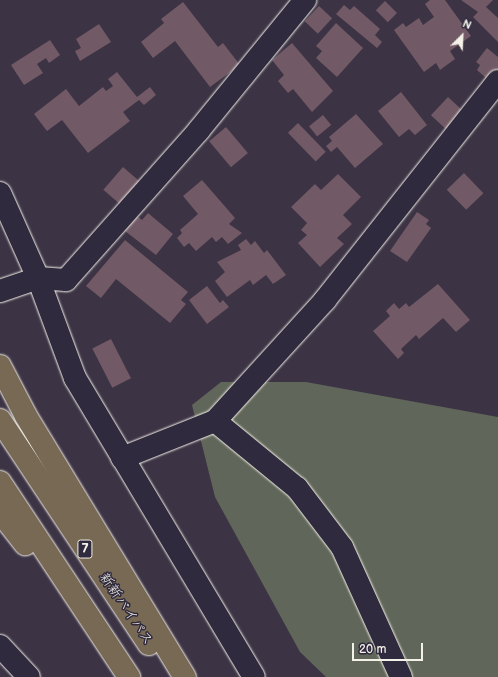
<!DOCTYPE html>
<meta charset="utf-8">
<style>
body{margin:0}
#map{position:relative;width:498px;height:677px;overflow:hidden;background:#3c3345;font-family:"Balsamiq Sans","Klee One",sans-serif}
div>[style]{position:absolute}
.green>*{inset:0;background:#606659}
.building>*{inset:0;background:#715965;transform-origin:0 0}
.roads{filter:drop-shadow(0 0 1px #f4f1e8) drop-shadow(0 0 1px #f4f1e8)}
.minor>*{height:22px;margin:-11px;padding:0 11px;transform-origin:11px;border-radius:11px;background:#2f2a3d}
.highway>*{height:22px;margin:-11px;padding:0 11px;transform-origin:11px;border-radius:11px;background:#776954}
span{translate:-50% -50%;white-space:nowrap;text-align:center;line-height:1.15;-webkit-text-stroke:3px #2f2a3d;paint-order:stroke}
.shield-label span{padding:1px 3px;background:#2f2a3d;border:1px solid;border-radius:3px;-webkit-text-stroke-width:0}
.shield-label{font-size:13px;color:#f4f1e8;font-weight:700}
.street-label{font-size:14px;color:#f4f1e8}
.north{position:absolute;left:442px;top:16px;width:40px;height:40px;-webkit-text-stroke:3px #2f2a3d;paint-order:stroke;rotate:24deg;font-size:11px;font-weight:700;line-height:16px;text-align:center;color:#f4f1e8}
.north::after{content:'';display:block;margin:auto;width:14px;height:18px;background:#f4f1e8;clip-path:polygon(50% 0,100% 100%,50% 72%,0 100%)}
.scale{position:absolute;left:352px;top:643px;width:71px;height:18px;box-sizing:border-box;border:2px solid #f4f1e8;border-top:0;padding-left:5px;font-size:12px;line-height:14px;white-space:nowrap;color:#f4f1e8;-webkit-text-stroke:3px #2f2a3d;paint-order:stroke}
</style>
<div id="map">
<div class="green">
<i style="clip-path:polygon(221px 382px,306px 382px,498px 417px,498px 677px,326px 677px,300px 652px,215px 497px,192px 405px)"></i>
</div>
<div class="building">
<i style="clip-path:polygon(430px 0,445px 0,471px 36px,450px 51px,455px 59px,440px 70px,436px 63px,424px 72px,394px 30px,403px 23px,406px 27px,419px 18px,423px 25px,434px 17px,425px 4px)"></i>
<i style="clip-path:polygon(461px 0,493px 0,486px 7px,498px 18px,498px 42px,473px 17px,478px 12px)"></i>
<i style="left:385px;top:1px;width:17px;height:13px;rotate:45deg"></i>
<i style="clip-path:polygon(183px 2px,218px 47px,223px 43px,240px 65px,210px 87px,175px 41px,153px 58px,141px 42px,164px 23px,161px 19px)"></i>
<i style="clip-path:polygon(344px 5px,350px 10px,354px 6px,380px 29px,375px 35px,382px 42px,377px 48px,336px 14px)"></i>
<i style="left:319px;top:6px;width:18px;height:21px;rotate:43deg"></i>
<i style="clip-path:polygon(336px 23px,363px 48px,337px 77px,316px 58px,322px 51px,316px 46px)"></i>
<i style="clip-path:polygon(99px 24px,111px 42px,80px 61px,75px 51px,81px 48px,76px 39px)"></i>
<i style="clip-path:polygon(50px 40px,60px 55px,49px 63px,46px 58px,37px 64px,43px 73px,24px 85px,11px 65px)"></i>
<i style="clip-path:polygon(292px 43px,333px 91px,312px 112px,293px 89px,288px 93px,278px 81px,284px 75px,272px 60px)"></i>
<i style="clip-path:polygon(487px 48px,498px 57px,498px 71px,486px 78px,477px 70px,480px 65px,476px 62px)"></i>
<i style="clip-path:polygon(117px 72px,137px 97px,150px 87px,156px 95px,144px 105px,139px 100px,123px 112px,130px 121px,88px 153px,62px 120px,47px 131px,34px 114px,66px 89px,79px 106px,103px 87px,106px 91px,113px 86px,108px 79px)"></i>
<i style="clip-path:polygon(401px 92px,427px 125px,415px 135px,409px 129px,399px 137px,378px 111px)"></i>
<i style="left:448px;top:97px;width:21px;height:25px;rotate:43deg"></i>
<i style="clip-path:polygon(356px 114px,383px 144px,355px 168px,337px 147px,331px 152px,326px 146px,332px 141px,329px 137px)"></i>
<i style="left:323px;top:115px;width:13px;height:18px;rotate:51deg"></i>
<i style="left:298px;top:123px;width:40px;height:14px;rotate:46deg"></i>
<i style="left:226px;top:127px;width:34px;height:22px;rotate:50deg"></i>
<i style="left:123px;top:167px;width:23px;height:30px;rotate:41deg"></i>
<i style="left:464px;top:173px;width:28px;height:24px;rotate:46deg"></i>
<i style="clip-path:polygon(338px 174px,361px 197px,343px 215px,352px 224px,337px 238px,344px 244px,320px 267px,298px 243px,307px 235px,301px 230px,307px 223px,291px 207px,315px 184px,321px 190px)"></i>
<i style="clip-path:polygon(202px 180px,235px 218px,229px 224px,242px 233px,228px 244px,222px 237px,216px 242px,212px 237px,196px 251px,189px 243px,184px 247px,177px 238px,182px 233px,180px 230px,198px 214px,183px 196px)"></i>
<i style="clip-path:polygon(417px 212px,429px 220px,426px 224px,431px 228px,407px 262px,390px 251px)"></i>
<i style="clip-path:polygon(148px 213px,173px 234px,156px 255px,125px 231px,137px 216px,142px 220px)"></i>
<i style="clip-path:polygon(246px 239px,251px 245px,255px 241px,264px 253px,267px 250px,286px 275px,273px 284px,266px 275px,253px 285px,250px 280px,227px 297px,215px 281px,225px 272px,217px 262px,241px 250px,238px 245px)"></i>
<i style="clip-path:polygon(125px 240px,188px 292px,181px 300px,186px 304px,170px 323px,116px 279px,101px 298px,86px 286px)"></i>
<i style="clip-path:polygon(438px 284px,470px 320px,456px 332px,443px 318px,419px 339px,416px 335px,401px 349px,404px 353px,398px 359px,373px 331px,390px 316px,386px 311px,394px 303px,399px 309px,406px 303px,409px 307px)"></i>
<i style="clip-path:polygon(207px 286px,220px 303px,223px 300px,229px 307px,207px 324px,189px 300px)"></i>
<i style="left:111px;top:339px;width:44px;height:21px;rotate:63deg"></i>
</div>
<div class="roads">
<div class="minor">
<i style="left:0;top:193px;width:93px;rotate:65.9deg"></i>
<i style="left:38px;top:278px;width:107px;rotate:69.7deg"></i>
<i style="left:75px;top:378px;width:348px;rotate:59.1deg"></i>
<i style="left:0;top:291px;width:40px;rotate:-18.9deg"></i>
<i style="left:38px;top:278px;width:28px;rotate:4deg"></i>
<i style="left:66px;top:280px;width:200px;rotate:-48.4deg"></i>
<i style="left:199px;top:130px;width:168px;rotate:-50.8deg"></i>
<i style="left:215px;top:421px;width:106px;rotate:39.3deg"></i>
<i style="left:297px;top:488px;width:74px;rotate:52.7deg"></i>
<i style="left:342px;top:547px;width:143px;rotate:65.6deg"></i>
<i style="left:122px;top:458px;width:100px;rotate:-21.7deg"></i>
<i style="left:215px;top:421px;width:164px;rotate:-47.7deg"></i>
<i style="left:325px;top:300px;width:279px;rotate:-51.7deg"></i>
<i style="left:0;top:646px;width:42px;rotate:46.9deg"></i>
</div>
<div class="highway">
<i style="left:0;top:366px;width:56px;rotate:62.5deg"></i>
<i style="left:26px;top:416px;width:306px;rotate:58.7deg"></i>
<i style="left:0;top:420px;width:269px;rotate:56.4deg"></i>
<i style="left:0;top:482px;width:234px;rotate:56.5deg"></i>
<i style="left:0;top:512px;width:41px;rotate:52deg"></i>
</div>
</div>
<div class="shield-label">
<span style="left:85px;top:549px">7</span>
</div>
<div class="street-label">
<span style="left:126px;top:609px;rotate:56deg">新新バイパス</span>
</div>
<div class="north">N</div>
<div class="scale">20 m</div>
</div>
